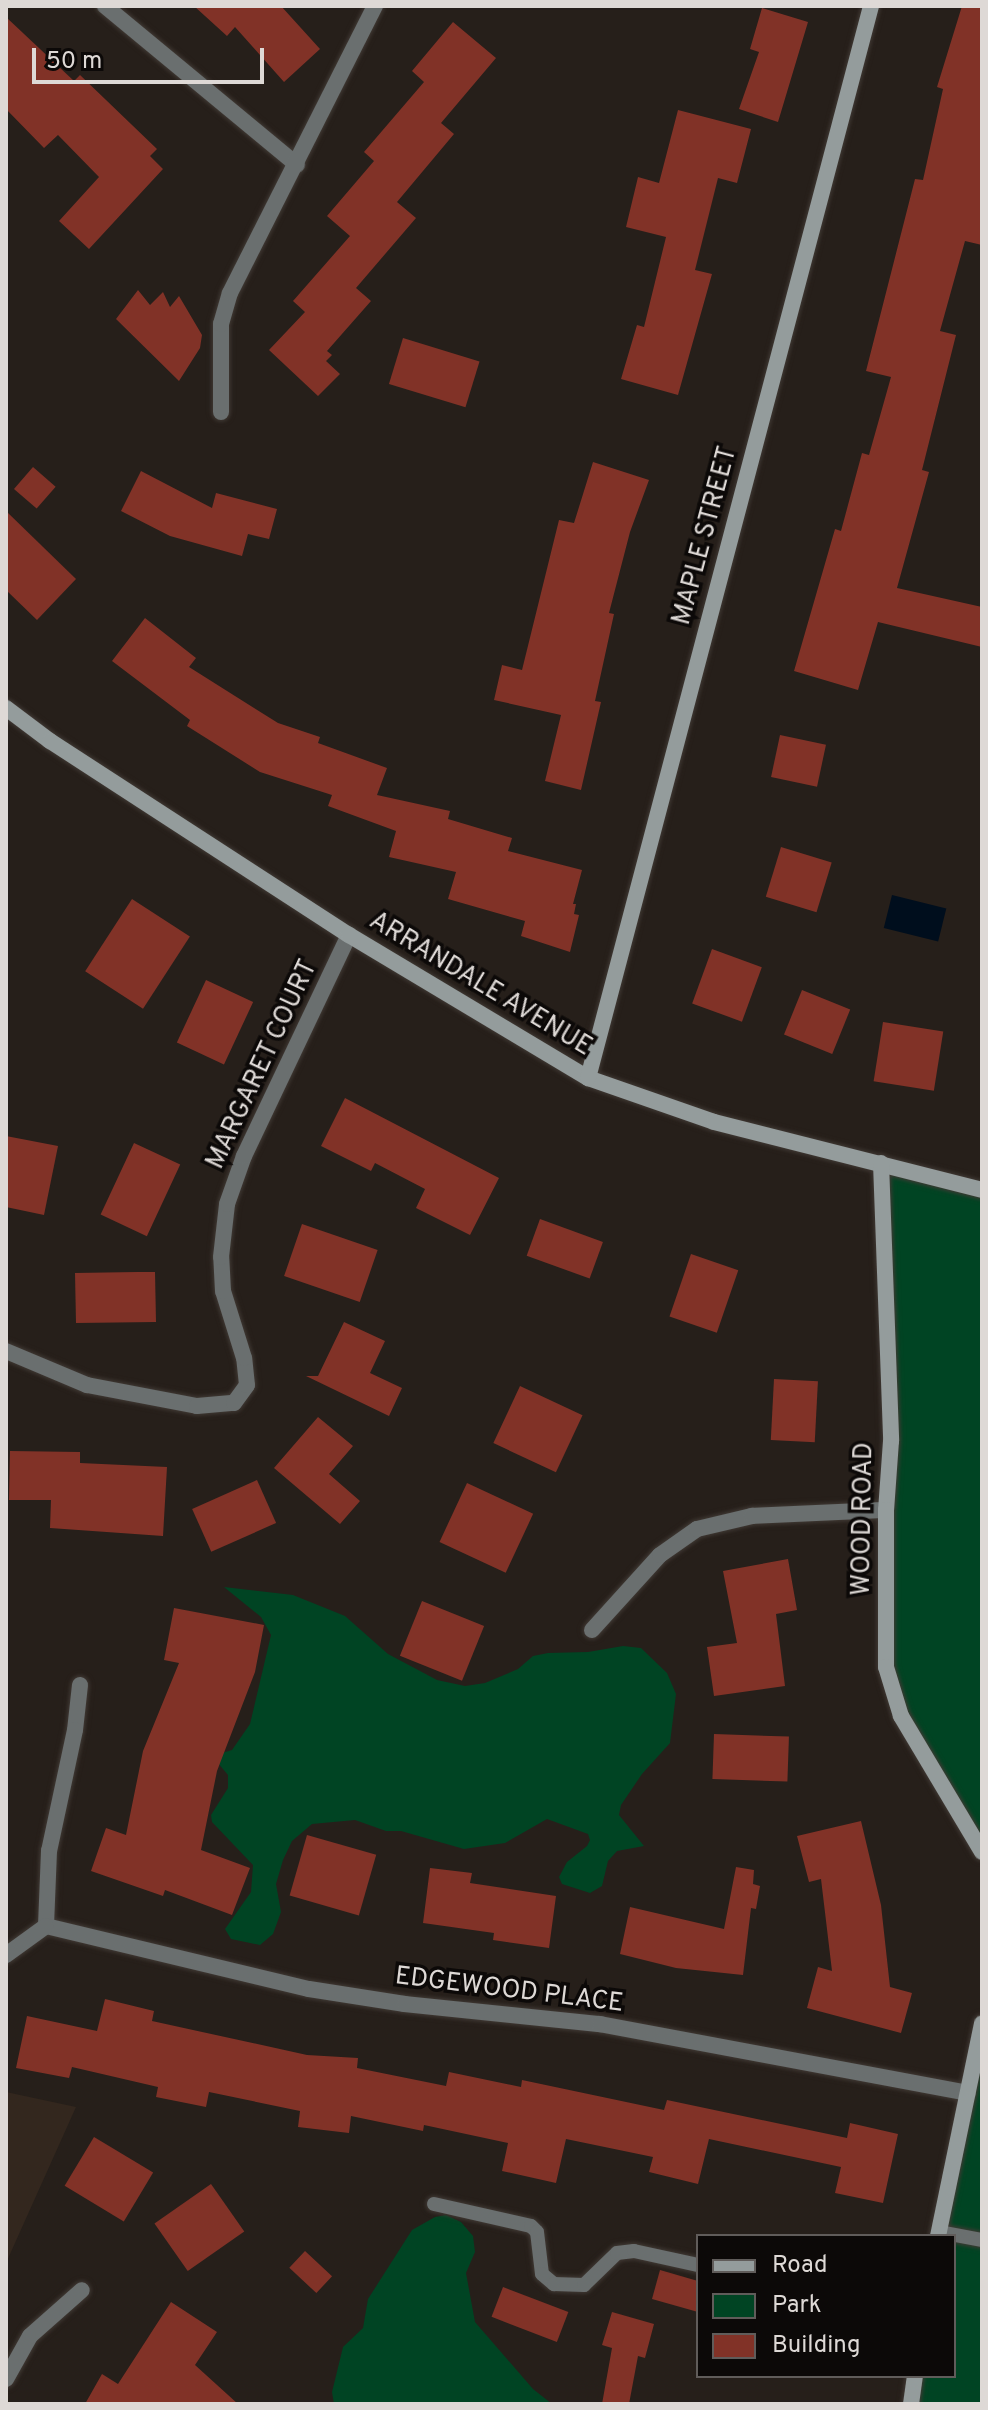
<!DOCTYPE html>
<style>
body{margin:0}
#map{position:relative;width:988px;height:2410px;overflow:hidden;background:#261f1a;font-family:Overpass,sans-serif}
div>[style]{position:absolute}
.built>*{inset:0;background:#33271e}
.green>*{inset:0;background:#004423}
.water>*{inset:0;background:#000e1d;transform-origin:0 0}
.building>*{inset:0;background:#813227;transform-origin:0 0}
.roads{filter:drop-shadow(0 0 2px #403934) drop-shadow(0 0 2px #403934)}
.lane>*{height:14px;margin:-7px;padding:0 7px;transform-origin:7px;border-radius:7px;background:#6a6f6f}
.street>*{height:16px;margin:-8px;padding:0 8px;transform-origin:8px;border-radius:8px;background:#6a6f6f}
.secondary>*{height:16px;margin:-8px;padding:0 8px;transform-origin:8px;border-radius:8px;background:#949c9c}
span{translate:-50% -50%;white-space:nowrap;text-align:center;line-height:1.15;-webkit-text-stroke:7px #0c0908;paint-order:stroke}
.street-label{font-size:26px;color:#ded9d6}
.frame{position:absolute;inset:0;border:8px solid #ded9d6;pointer-events:none}
.legend{position:absolute;left:696px;top:2234px;width:260px;height:144px;box-sizing:border-box;background:#0c0908;border:2px solid #605c5a;margin:0;padding:10px 14px;list-style:none;font-size:24px;color:#ded9d6}
.legend li{display:flex;align-items:center;gap:16px;height:40px}
.legend b{width:40px;border:2px solid #605c5a}
.scale{position:absolute;left:32px;top:48px;width:232px;height:36px;box-sizing:border-box;border:4px solid #ded9d6;border-top:0;padding-left:10px;font-size:24px;line-height:28px;white-space:nowrap;color:#ded9d6;-webkit-text-stroke:6px #0c0908;paint-order:stroke}
</style>
<div id="map">
<div class="built">
<i style="clip-path:polygon(6px 2092px,76px 2107px,6px 2263px)"></i>
</div>
<div class="green">
<i style="clip-path:polygon(881px 1163px,982px 1190px,982px 1852px,926px 1757px,886px 1667px)"></i>
<i style="clip-path:polygon(224px 1587px,293px 1595px,345px 1616px,388px 1654px,437px 1680px,465px 1686px,485px 1683px,518px 1669px,533px 1656px,548px 1653px,588px 1652px,623px 1646px,641px 1648px,667px 1673px,676px 1694px,670px 1743px,642px 1774px,621px 1805px,619px 1815px,644px 1846px,617px 1851px,608px 1861px,602px 1886px,590px 1893px,562px 1884px,559px 1877px,567px 1862px,587px 1846px,590px 1840px,588px 1834px,547px 1819px,505px 1843px,464px 1849px,401px 1831px,386px 1831px,355px 1820px,312px 1824px,292px 1841px,283px 1860px,276px 1884px,281px 1912px,273px 1934px,260px 1945px,231px 1939px,225px 1929px,251px 1892px,253px 1865px,212px 1822px,211px 1815px,228px 1788px,228px 1775px,212px 1756px,232px 1750px,250px 1724px,271px 1635px,261px 1617px)"></i>
<i style="clip-path:polygon(982px 2024px,982px 2404px,911px 2404px,915px 2376px,954px 2376px,954px 2236px,938px 2236px)"></i>
<i style="clip-path:polygon(446px 2215px,461px 2222px,473px 2236px,475px 2252px,466px 2273px,475px 2322px,533px 2389px,552px 2404px,334px 2404px,332px 2392px,343px 2347px,363px 2328px,368px 2299px,412px 2230px,435px 2217px)"></i>
</div>
<div class="water">
<i style="left:892px;top:895px;width:56px;height:34px;rotate:14deg"></i>
</div>
<div class="building">
<i style="clip-path:polygon(194px 6px,281px 6px,320px 49px,284px 82px,235px 27px,227px 36px)"></i>
<i style="clip-path:polygon(962px 6px,982px 6px,982px 245px,965px 241px,940px 331px,956px 335px,922px 470px,929px 472px,897px 588px,982px 607px,982px 647px,878px 622px,858px 690px,794px 671px,835px 529px,841px 531px,862px 453px,869px 455px,891px 377px,866px 371px,915px 179px,923px 180px,943px 89px,937px 87px)"></i>
<i style="clip-path:polygon(762px 8px,808px 22px,778px 122px,739px 109px,759px 52px,750px 49px)"></i>
<i style="clip-path:polygon(6px 17px,74px 81px,80px 75px,157px 149px,150px 156px,163px 169px,89px 249px,59px 221px,99px 177px,58px 135px,44px 148px,6px 109px)"></i>
<i style="clip-path:polygon(453px 22px,496px 58px,441px 123px,454px 134px,397px 202px,416px 218px,356px 288px,371px 301px,327px 351px,332px 355px,326px 361px,340px 374px,318px 396px,269px 350px,305px 312px,293px 301px,350px 236px,327px 216px,374px 161px,364px 152px,424px 82px,412px 71px)"></i>
<i style="clip-path:polygon(678px 110px,751px 129px,737px 183px,718px 178px,695px 270px,712px 274px,678px 395px,621px 379px,637px 325px,644px 327px,666px 237px,626px 227px,638px 177px,659px 183px)"></i>
<i style="clip-path:polygon(138px 290px,150px 305px,163px 292px,170px 307px,179px 296px,202px 335px,200px 348px,179px 381px,116px 319px)"></i>
<i style="left:403px;top:338px;width:80px;height:48px;rotate:17deg"></i>
<i style="clip-path:polygon(593px 462px,649px 480px,630px 532px,609px 613px,614px 614px,595px 701px,601px 702px,581px 790px,545px 781px,561px 715px,494px 700px,502px 665px,522px 670px,559px 520px,574px 523px)"></i>
<i style="left:33px;top:467px;width:30px;height:29px;rotate:41deg"></i>
<i style="clip-path:polygon(141px 471px,212px 508px,216px 493px,277px 509px,269px 539px,248px 534px,242px 556px,170px 536px,121px 511px)"></i>
<i style="clip-path:polygon(6px 511px,76px 579px,37px 620px,6px 590px)"></i>
<i style="clip-path:polygon(145px 618px,196px 658px,189px 667px,278px 723px,320px 737px,318px 743px,387px 768px,377px 795px,450px 811px,448px 819px,512px 838px,508px 851px,582px 870px,573px 904px,576px 904px,574px 914px,579px 915px,570px 952px,521px 936px,525px 921px,448px 899px,456px 872px,389px 857px,396px 831px,328px 806px,332px 795px,260px 772px,187px 726px,190px 720px,112px 661px)"></i>
<i style="left:780px;top:735px;width:47px;height:43px;rotate:12deg"></i>
<i style="left:781px;top:847px;width:53px;height:52px;rotate:17deg"></i>
<i style="left:132px;top:899px;width:69px;height:86px;rotate:33deg"></i>
<i style="left:712px;top:949px;width:53px;height:58px;rotate:20deg"></i>
<i style="left:206px;top:980px;width:52px;height:69px;rotate:25deg"></i>
<i style="left:802px;top:990px;width:52px;height:48px;rotate:22deg"></i>
<i style="left:883px;top:1022px;width:61px;height:60px;rotate:9deg"></i>
<i style="clip-path:polygon(345px 1098px,499px 1178px,470px 1235px,416px 1208px,425px 1189px,375px 1163px,371px 1171px,321px 1146px)"></i>
<i style="clip-path:polygon(6px 1136px,58px 1146px,44px 1215px,6px 1207px)"></i>
<i style="left:134px;top:1143px;width:51px;height:79px;rotate:25deg"></i>
<i style="left:540px;top:1219px;width:67px;height:39px;rotate:20deg"></i>
<i style="left:302px;top:1224px;width:80px;height:55px;rotate:19deg"></i>
<i style="left:691px;top:1254px;width:50px;height:66px;rotate:19deg"></i>
<i style="clip-path:polygon(137px 1272px,155px 1272px,156px 1322px,76px 1323px,75px 1273px)"></i>
<i style="clip-path:polygon(344px 1322px,385px 1341px,370px 1373px,402px 1388px,389px 1416px,306px 1376px,318px 1376px)"></i>
<i style="left:774px;top:1379px;width:44px;height:61px;rotate:3deg"></i>
<i style="left:520px;top:1386px;width:69px;height:63px;rotate:25deg"></i>
<i style="clip-path:polygon(318px 1417px,353px 1446px,329px 1474px,360px 1501px,340px 1524px,274px 1468px)"></i>
<i style="clip-path:polygon(10px 1451px,80px 1452px,80px 1463px,167px 1467px,163px 1536px,50px 1528px,51px 1500px,9px 1500px)"></i>
<i style="left:257px;top:1480px;width:47px;height:71px;rotate:66deg"></i>
<i style="left:467px;top:1483px;width:73px;height:65px;rotate:25deg"></i>
<i style="clip-path:polygon(788px 1559px,797px 1610px,776px 1614px,785px 1686px,714px 1696px,707px 1647px,737px 1643px,723px 1571px)"></i>
<i style="left:422px;top:1601px;width:67px;height:59px;rotate:22deg"></i>
<i style="clip-path:polygon(174px 1608px,264px 1625px,255px 1672px,217px 1771px,201px 1850px,250px 1868px,232px 1915px,165px 1890px,163px 1896px,91px 1871px,106px 1828px,126px 1835px,143px 1751px,179px 1663px,164px 1660px)"></i>
<i style="left:714px;top:1734px;width:75px;height:45px;rotate:2deg"></i>
<i style="clip-path:polygon(861px 1821px,881px 1905px,890px 1987px,912px 1993px,901px 2033px,807px 2008px,818px 1967px,832px 1971px,821px 1879px,809px 1882px,797px 1836px)"></i>
<i style="left:307px;top:1835px;width:72px;height:63px;rotate:16deg"></i>
<i style="clip-path:polygon(736px 1867px,754px 1870px,753px 1884px,760px 1886px,756px 1909px,751px 1908px,743px 1975px,676px 1968px,620px 1954px,630px 1907px,724px 1929px)"></i>
<i style="clip-path:polygon(430px 1868px,472px 1873px,470px 1883px,556px 1896px,549px 1948px,493px 1940px,494px 1933px,423px 1923px)"></i>
<i style="clip-path:polygon(105px 1999px,154px 2011px,152px 2021px,307px 2055px,358px 2058px,357px 2068px,446px 2086px,449px 2072px,521px 2087px,522px 2080px,664px 2110px,667px 2100px,847px 2138px,850px 2123px,898px 2134px,883px 2203px,835px 2193px,841px 2167px,709px 2139px,698px 2184px,649px 2172px,653px 2157px,566px 2139px,556px 2183px,502px 2171px,508px 2143px,424px 2125px,423px 2131px,351px 2116px,349px 2133px,298px 2127px,300px 2111px,209px 2092px,206px 2107px,156px 2097px,158px 2087px,72px 2067px,69px 2078px,16px 2068px,27px 2016px,97px 2031px)"></i>
<i style="left:94px;top:2137px;width:69px;height:57px;rotate:31deg"></i>
<i style="left:211px;top:2184px;width:58px;height:69px;rotate:55deg"></i>
<i style="left:305px;top:2251px;width:37px;height:23px;rotate:43deg"></i>
<i style="clip-path:polygon(660px 2270px,698px 2281px,698px 2312px,652px 2299px)"></i>
<i style="left:503px;top:2287px;width:70px;height:32px;rotate:21deg"></i>
<i style="clip-path:polygon(171px 2302px,217px 2332px,195px 2365px,238px 2404px,85px 2404px,102px 2374px,118px 2384px)"></i>
<i style="clip-path:polygon(612px 2312px,654px 2324px,645px 2358px,638px 2356px,629px 2404px,602px 2404px,612px 2348px,602px 2345px)"></i>
</div>
<div class="roads">
<div class="lane">
<i style="left:434px;top:2204px;width:99px;rotate:12.8deg"></i>
<i style="left:531px;top:2226px;width:8px;rotate:45deg"></i>
<i style="left:537px;top:2232px;width:42px;rotate:83.2deg"></i>
<i style="left:542px;top:2274px;width:16px;rotate:40deg"></i>
<i style="left:554px;top:2284px;width:30px;rotate:2deg"></i>
<i style="left:584px;top:2285px;width:46px;rotate:-44.1deg"></i>
<i style="left:617px;top:2253px;width:17px;rotate:-7deg"></i>
<i style="left:634px;top:2251px;width:66px;rotate:12.3deg"></i>
<i style="left:939px;top:2232px;width:44px;rotate:10.5deg"></i>
</div>
<div class="street">
<i style="left:105px;top:6px;width:249px;rotate:39.6deg"></i>
<i style="left:221px;top:412px;width:88px;rotate:-90deg"></i>
<i style="left:221px;top:324px;width:32px;rotate:-74deg"></i>
<i style="left:230px;top:293px;width:322px;rotate:-63.2deg"></i>
<i style="left:6px;top:1351px;width:88px;rotate:22.8deg"></i>
<i style="left:87px;top:1385px;width:112px;rotate:10.8deg"></i>
<i style="left:197px;top:1406px;width:37px;rotate:-5deg"></i>
<i style="left:234px;top:1403px;width:22px;rotate:-54deg"></i>
<i style="left:247px;top:1385px;width:27px;rotate:-96deg"></i>
<i style="left:244px;top:1358px;width:70px;rotate:-107.4deg"></i>
<i style="left:223px;top:1291px;width:34px;rotate:-93deg"></i>
<i style="left:221px;top:1257px;width:53px;rotate:-83.5deg"></i>
<i style="left:227px;top:1204px;width:51px;rotate:-70.5deg"></i>
<i style="left:244px;top:1156px;width:245px;rotate:-64.6deg"></i>
<i style="left:592px;top:1630px;width:101px;rotate:-47.8deg"></i>
<i style="left:660px;top:1555px;width:45px;rotate:-35.1deg"></i>
<i style="left:697px;top:1529px;width:57px;rotate:-13.3deg"></i>
<i style="left:752px;top:1516px;width:134px;rotate:-2.6deg"></i>
<i style="left:80px;top:1685px;width:45px;rotate:96.3deg"></i>
<i style="left:75px;top:1730px;width:124px;rotate:102.1deg"></i>
<i style="left:49px;top:1851px;width:75px;rotate:92.3deg"></i>
<i style="left:46px;top:1926px;width:270px;rotate:13.5deg"></i>
<i style="left:309px;top:1989px;width:97px;rotate:8.9deg"></i>
<i style="left:405px;top:2004px;width:196px;rotate:5.9deg"></i>
<i style="left:600px;top:2024px;width:374px;rotate:10.6deg"></i>
<i style="left:6px;top:1955px;width:49px;rotate:-35.9deg"></i>
<i style="left:6px;top:2379px;width:49px;rotate:-60.8deg"></i>
<i style="left:30px;top:2336px;width:69px;rotate:-41.5deg"></i>
</div>
<div class="secondary">
<i style="left:6px;top:708px;width:55px;rotate:36.9deg"></i>
<i style="left:50px;top:741px;width:356px;rotate:33deg"></i>
<i style="left:349px;top:935px;width:279px;rotate:30.9deg"></i>
<i style="left:588px;top:1078px;width:133px;rotate:19.2deg"></i>
<i style="left:714px;top:1122px;width:276px;rotate:14.2deg"></i>
<i style="left:588px;top:1078px;width:1109px;rotate:-75.21deg"></i>
<i style="left:881px;top:1163px;width:278px;rotate:87.9deg"></i>
<i style="left:891px;top:1441px;width:69px;rotate:94.1deg"></i>
<i style="left:886px;top:1510px;width:157px;rotate:90deg"></i>
<i style="left:886px;top:1667px;width:51px;rotate:73deg"></i>
<i style="left:901px;top:1716px;width:158px;rotate:59.2deg"></i>
<i style="left:938px;top:2236px;width:217px;rotate:-78.3deg"></i>
<i style="left:911px;top:2404px;width:28px;rotate:-82deg"></i>
</div>
</div>
<div class="street-label">
<span style="left:706px;top:536px;rotate:-75deg">MAPLE STREET</span>
<span style="left:480px;top:985px;rotate:31deg">ARRANDALE AVENUE</span>
<span style="left:263px;top:1065px;rotate:-65deg">MARGARET COURT</span>
<span style="left:864px;top:1519px;rotate:-89deg">WOOD ROAD</span>
<span style="left:509px;top:1991px;rotate:7deg">EDGEWOOD PLACE</span>
</div>
<div class="frame"></div>
<ul class="legend">
<li><b style="height:10px;background:#949c9c"></b>Road</li>
<li><b style="height:22px;background:#004423"></b>Park</li>
<li><b style="height:22px;background:#813227"></b>Building</li>
</ul>
<div class="scale">50 m</div>
</div>
